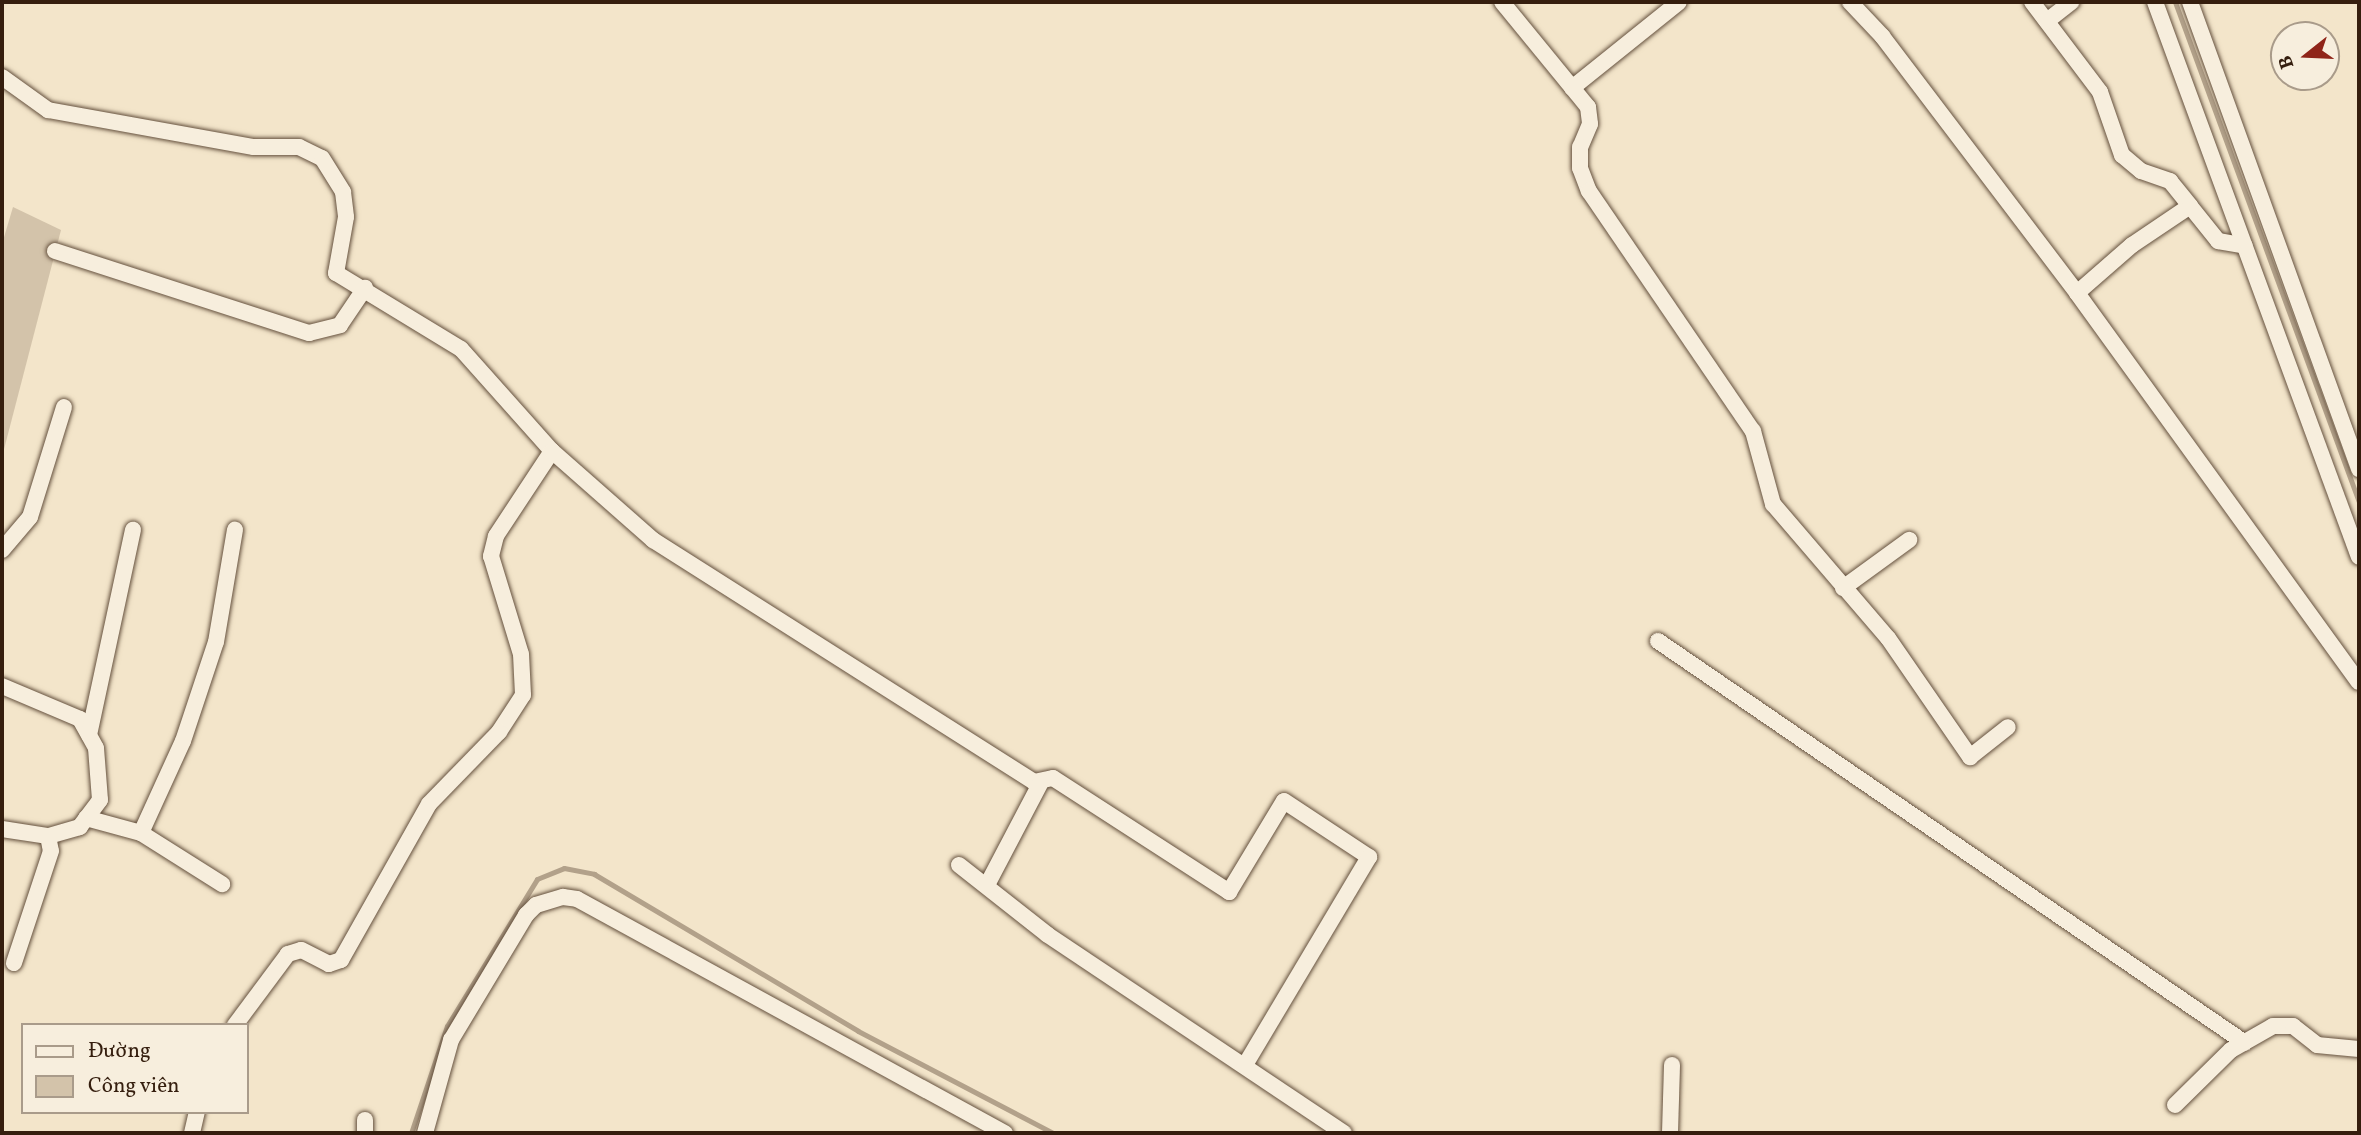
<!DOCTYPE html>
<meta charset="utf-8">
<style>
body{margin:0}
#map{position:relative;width:2361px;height:1135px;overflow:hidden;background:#f3e5ca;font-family:Vollkorn,serif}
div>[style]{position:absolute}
.green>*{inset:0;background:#d3c3aa}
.stream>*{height:5px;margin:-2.5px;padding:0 2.5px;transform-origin:2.5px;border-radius:2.5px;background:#b2a18a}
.roads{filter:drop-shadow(0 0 2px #64503d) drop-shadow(0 0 2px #64503d)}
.street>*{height:16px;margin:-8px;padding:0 8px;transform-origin:8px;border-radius:8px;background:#f7eedd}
span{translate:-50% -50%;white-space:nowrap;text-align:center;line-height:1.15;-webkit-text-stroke:5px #f7eedd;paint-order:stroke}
.frame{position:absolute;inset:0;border:4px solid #351e0e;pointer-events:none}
.legend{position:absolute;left:21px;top:1023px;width:228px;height:91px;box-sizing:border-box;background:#f7eedd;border:2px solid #a99b8a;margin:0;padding:9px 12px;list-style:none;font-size:21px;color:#351e0e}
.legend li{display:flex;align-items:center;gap:14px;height:35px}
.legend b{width:35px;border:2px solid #a99b8a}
.north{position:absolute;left:2270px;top:21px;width:70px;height:70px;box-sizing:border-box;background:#f7eedd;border:2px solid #a99b8a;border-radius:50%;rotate:252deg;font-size:19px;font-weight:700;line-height:28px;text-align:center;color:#351e0e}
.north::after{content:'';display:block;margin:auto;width:24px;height:32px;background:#8f2418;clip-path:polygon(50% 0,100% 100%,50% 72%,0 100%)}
</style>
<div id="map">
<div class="green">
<i style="clip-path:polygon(13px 207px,61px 230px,2px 457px,2px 244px)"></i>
</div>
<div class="stream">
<i style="left:2175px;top:2px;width:533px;rotate:69.8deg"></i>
<i style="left:411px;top:1133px;width:113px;rotate:-71.4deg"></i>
<i style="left:447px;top:1026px;width:172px;rotate:-58.5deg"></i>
<i style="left:537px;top:879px;width:29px;rotate:-22deg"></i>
<i style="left:564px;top:868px;width:31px;rotate:11deg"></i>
<i style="left:594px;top:874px;width:307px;rotate:30.7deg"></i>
<i style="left:858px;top:1031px;width:220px;rotate:27.6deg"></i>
</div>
<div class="roads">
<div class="street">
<i style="left:1502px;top:2px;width:136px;rotate:50.7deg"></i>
<i style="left:1588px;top:107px;width:17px;rotate:83deg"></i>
<i style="left:1590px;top:124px;width:25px;rotate:113deg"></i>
<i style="left:1580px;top:147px;width:21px;rotate:90deg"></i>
<i style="left:1580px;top:168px;width:25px;rotate:69deg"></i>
<i style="left:1589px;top:191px;width:291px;rotate:55.7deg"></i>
<i style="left:1753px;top:431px;width:76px;rotate:74.7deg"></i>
<i style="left:1773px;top:504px;width:177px;rotate:49.4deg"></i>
<i style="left:1888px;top:638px;width:145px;rotate:55.4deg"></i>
<i style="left:1970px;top:757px;width:48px;rotate:-38.3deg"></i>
<i style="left:1850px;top:2px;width:47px;rotate:46.7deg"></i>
<i style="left:1882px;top:36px;width:323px;rotate:52.8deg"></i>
<i style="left:2077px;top:293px;width:480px;rotate:54.1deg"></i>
<i style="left:2032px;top:2px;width:113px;rotate:52.9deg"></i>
<i style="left:2100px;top:92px;width:67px;rotate:70.8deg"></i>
<i style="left:2122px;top:155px;width:25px;rotate:40deg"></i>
<i style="left:2141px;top:171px;width:31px;rotate:19deg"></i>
<i style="left:2170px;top:181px;width:32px;rotate:51deg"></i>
<i style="left:2190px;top:206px;width:70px;rotate:146.1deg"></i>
<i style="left:2132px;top:245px;width:73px;rotate:138.9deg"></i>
<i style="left:2155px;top:2px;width:591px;rotate:69.82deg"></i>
<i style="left:2190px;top:2px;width:497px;rotate:70.1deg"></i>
<i style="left:2047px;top:21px;width:31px;rotate:-38deg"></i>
<i style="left:2px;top:77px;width:57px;rotate:35.7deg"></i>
<i style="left:48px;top:110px;width:209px;rotate:10.2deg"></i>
<i style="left:254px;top:147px;width:45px"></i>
<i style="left:299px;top:147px;width:25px;rotate:26deg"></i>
<i style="left:322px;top:158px;width:40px;rotate:58deg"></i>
<i style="left:343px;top:192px;width:25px;rotate:83deg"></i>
<i style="left:346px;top:217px;width:57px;rotate:100.1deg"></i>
<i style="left:336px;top:273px;width:146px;rotate:31.3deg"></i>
<i style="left:461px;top:349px;width:137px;rotate:48.3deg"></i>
<i style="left:552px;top:451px;width:102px;rotate:123.4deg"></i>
<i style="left:496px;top:536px;width:21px;rotate:104deg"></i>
<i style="left:491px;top:556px;width:102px;rotate:73deg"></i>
<i style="left:521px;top:654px;width:41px;rotate:87.2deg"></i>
<i style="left:523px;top:695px;width:44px;rotate:123deg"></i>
<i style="left:499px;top:732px;width:100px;rotate:134.2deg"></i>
<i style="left:429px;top:804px;width:179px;rotate:119.4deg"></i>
<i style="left:341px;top:960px;width:13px;rotate:162deg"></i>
<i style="left:329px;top:964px;width:31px;rotate:-153deg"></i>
<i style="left:301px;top:950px;width:14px;rotate:163deg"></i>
<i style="left:288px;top:954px;width:89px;rotate:126.7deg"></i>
<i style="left:1572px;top:88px;width:137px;rotate:-38.8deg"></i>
<i style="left:2190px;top:206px;width:45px;rotate:51.3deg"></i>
<i style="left:2218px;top:241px;width:27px;rotate:10deg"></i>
<i style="left:55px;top:251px;width:267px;rotate:17.9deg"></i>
<i style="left:309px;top:333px;width:32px;rotate:-14deg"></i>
<i style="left:340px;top:325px;width:45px;rotate:-56deg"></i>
<i style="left:552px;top:451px;width:135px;rotate:41.4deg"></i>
<i style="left:653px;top:540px;width:451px;rotate:32.4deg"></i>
<i style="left:1034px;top:782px;width:19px;rotate:-12deg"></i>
<i style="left:1053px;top:778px;width:210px;rotate:32.9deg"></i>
<i style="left:1229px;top:892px;width:106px;rotate:-58.9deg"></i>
<i style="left:1284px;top:801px;width:102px;rotate:33.4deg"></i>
<i style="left:1369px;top:857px;width:242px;rotate:120.8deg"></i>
<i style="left:2px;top:550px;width:43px;rotate:-49.7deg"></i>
<i style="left:30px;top:517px;width:115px;rotate:-72.8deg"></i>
<i style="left:1843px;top:588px;width:82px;rotate:-36deg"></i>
<i style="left:1658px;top:641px;width:711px;rotate:34.4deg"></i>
<i style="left:2px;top:686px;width:85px;rotate:22.9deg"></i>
<i style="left:80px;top:719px;width:33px;rotate:61deg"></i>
<i style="left:96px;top:748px;width:52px;rotate:85.6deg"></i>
<i style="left:100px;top:800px;width:34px;rotate:127deg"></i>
<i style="left:80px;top:827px;width:33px;rotate:164deg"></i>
<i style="left:89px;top:735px;width:210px;rotate:-77.9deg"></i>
<i style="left:86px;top:818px;width:57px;rotate:15.3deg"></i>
<i style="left:141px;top:833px;width:101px;rotate:-65.5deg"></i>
<i style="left:183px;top:741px;width:104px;rotate:-71.6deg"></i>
<i style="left:216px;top:642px;width:114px;rotate:-80.4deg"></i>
<i style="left:2px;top:829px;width:47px;rotate:8.7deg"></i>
<i style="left:48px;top:836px;width:15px;rotate:79deg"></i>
<i style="left:51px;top:851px;width:118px;rotate:108.3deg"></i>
<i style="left:141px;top:833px;width:96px;rotate:32.2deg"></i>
<i style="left:959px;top:865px;width:113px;rotate:38.2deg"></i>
<i style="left:1048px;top:935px;width:356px;rotate:33.8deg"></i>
<i style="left:987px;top:885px;width:114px;rotate:-62.3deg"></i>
<i style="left:2175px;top:1105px;width:78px;rotate:-44.5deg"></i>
<i style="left:2231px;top:1050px;width:48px;rotate:-29.7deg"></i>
<i style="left:2273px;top:1026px;width:20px"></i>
<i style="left:2293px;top:1026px;width:31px;rotate:38deg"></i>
<i style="left:2317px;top:1045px;width:42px;rotate:5.4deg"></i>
<i style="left:192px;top:1133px;width:22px;rotate:-77deg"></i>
<i style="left:365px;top:1133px;width:13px;rotate:-90deg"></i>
<i style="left:425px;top:1133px;width:97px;rotate:-74.4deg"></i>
<i style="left:451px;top:1040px;width:146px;rotate:-59deg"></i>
<i style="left:526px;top:915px;width:14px;rotate:-45deg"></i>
<i style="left:536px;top:905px;width:28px;rotate:-17deg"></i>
<i style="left:563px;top:897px;width:14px;rotate:8deg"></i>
<i style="left:577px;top:899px;width:488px;rotate:28.7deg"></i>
<i style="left:1670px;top:1133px;width:68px;rotate:-88.3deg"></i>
</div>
</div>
<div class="frame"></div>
<ul class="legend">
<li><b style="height:9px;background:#f7eedd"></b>Đường</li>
<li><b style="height:19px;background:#d3c3aa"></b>Công viên</li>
</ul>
<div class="north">B</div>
</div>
